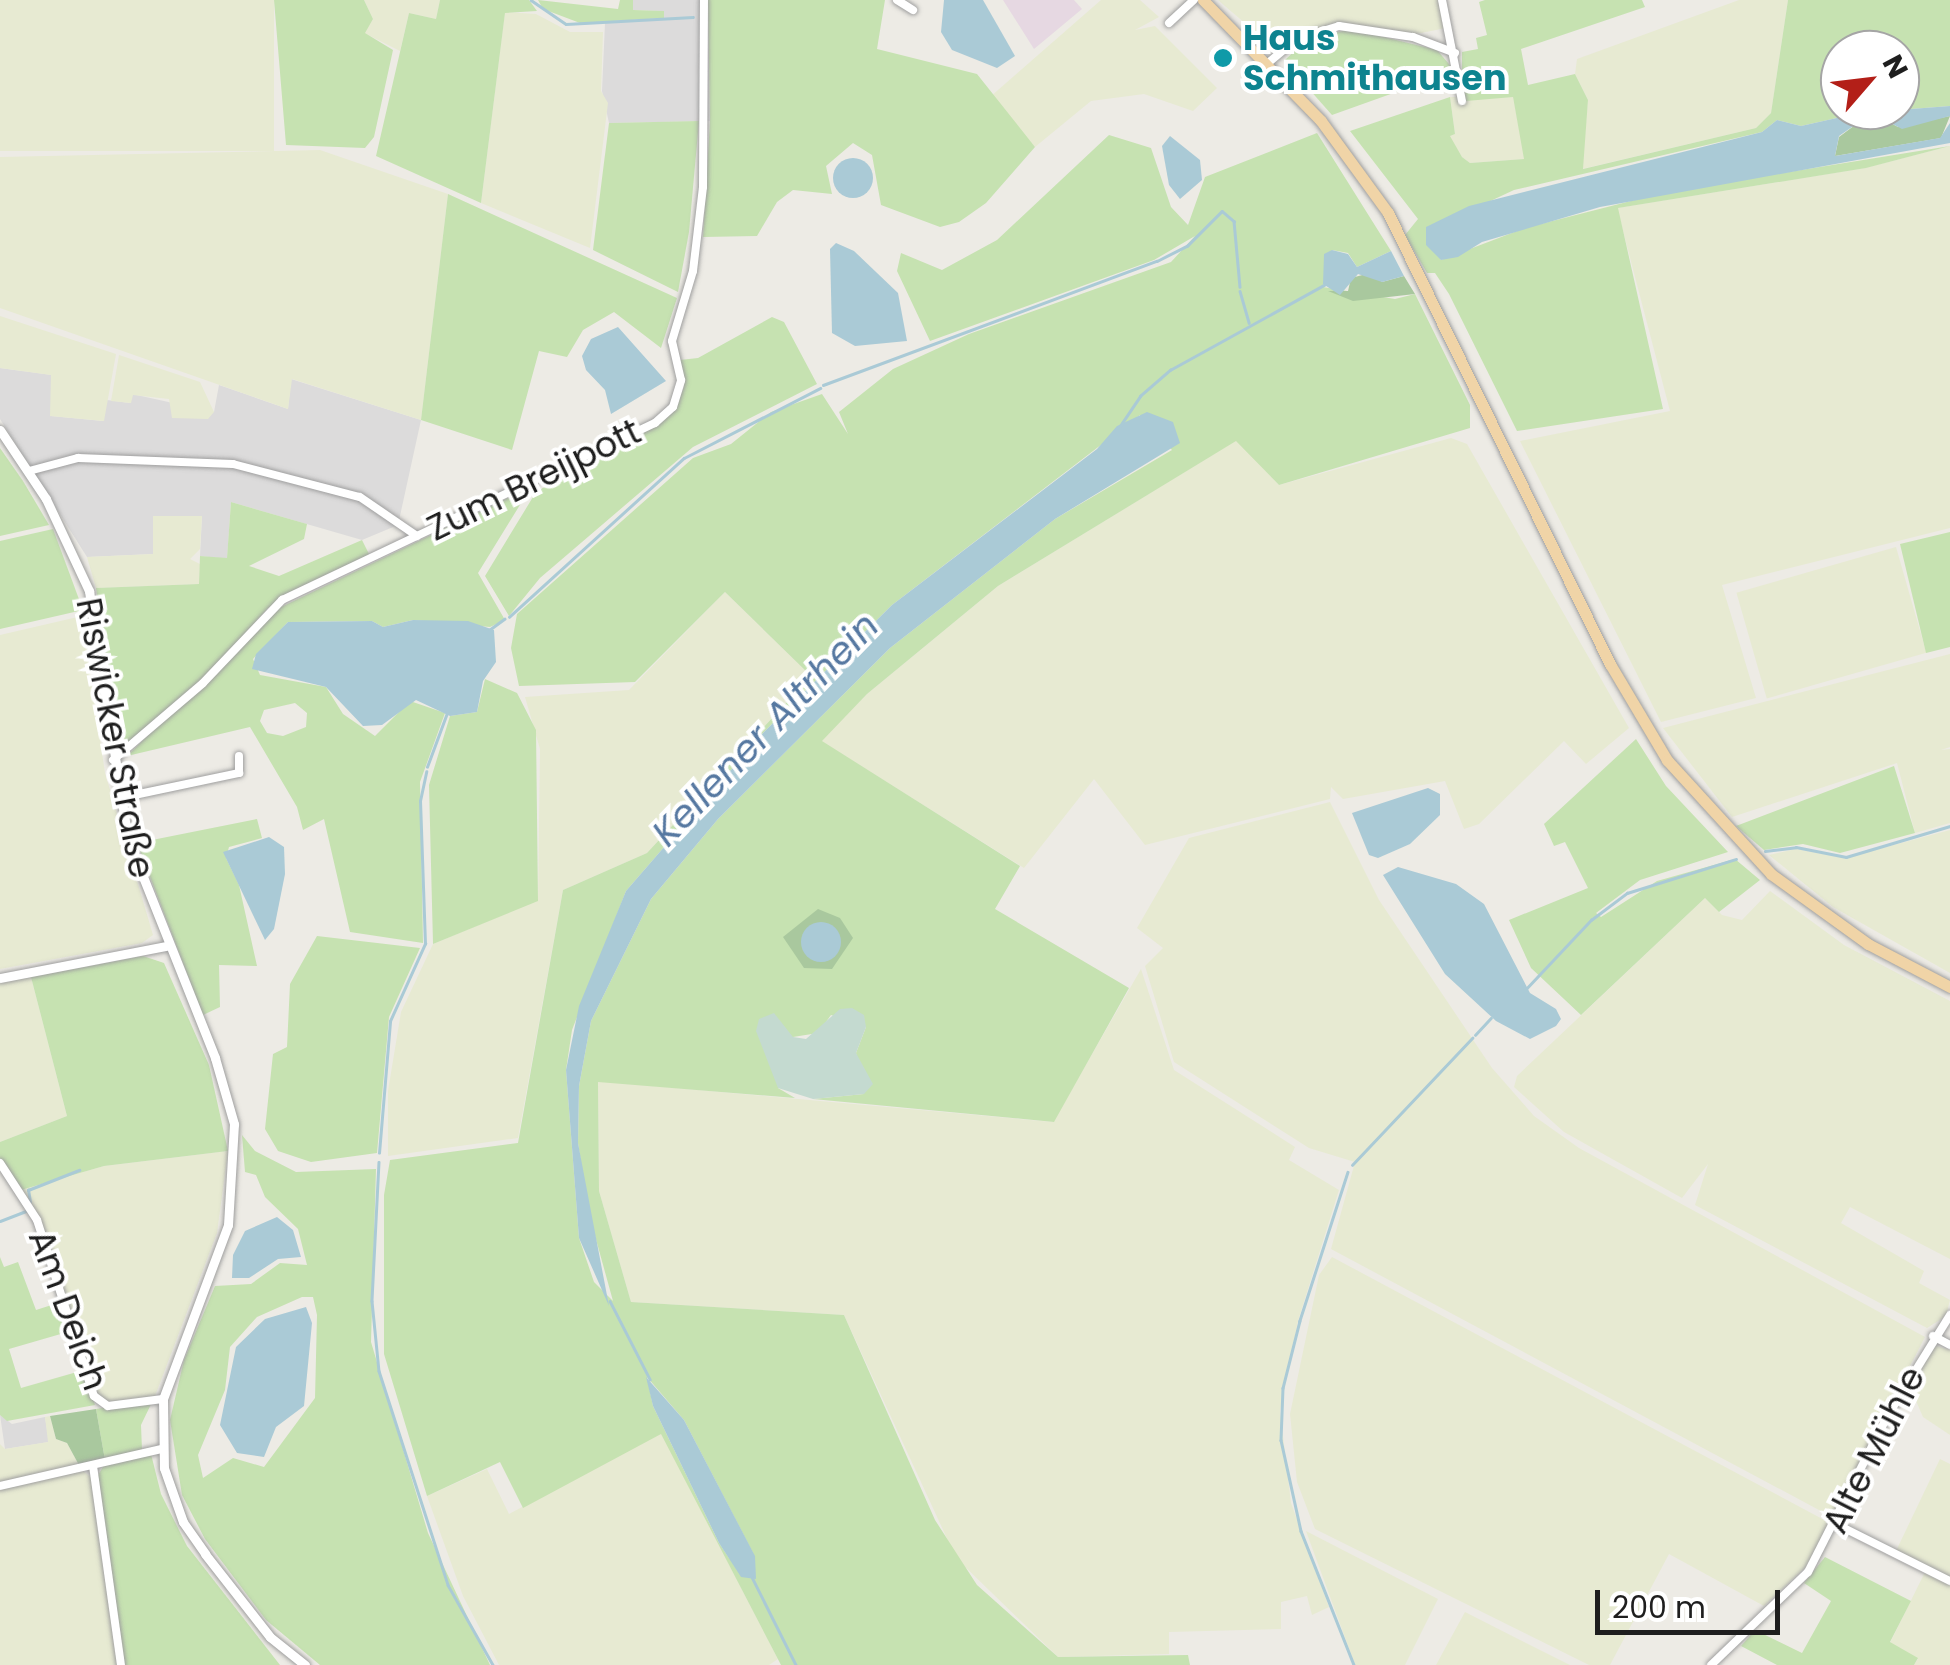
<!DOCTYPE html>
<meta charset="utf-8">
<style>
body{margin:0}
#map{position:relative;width:1950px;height:1665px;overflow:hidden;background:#edebe5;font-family:Poppins,sans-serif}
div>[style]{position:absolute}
.residential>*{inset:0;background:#dcdbdb}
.industrial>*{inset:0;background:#e6d8e2}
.farmland>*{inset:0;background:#e7ead2;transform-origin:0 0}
.grass>*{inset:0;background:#c6e2b1}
.forest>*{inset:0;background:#a9c89e}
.wetland>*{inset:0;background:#c4dad0}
.water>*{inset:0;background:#aacad6}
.round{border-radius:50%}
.stream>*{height:2.5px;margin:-1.25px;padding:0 1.25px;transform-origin:1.25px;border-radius:1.25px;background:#aacad6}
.roads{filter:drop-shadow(0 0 2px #9f9f9f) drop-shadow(0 0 2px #9f9f9f)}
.minor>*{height:8px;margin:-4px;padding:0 4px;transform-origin:4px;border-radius:4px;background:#fff}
.tertiary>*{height:9px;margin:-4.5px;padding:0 4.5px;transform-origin:4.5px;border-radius:4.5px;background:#fff}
.primary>*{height:11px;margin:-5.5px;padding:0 5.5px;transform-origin:5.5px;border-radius:5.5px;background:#f0d4a7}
.dots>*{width:28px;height:28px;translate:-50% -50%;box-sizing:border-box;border:5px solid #fff;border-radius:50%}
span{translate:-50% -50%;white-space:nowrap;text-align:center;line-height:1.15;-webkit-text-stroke:8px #fff;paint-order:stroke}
.culture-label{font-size:35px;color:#0d838f;font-weight:700}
.left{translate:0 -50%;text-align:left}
.street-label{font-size:35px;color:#1e1e1e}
.water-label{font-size:38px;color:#5678a1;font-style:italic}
.north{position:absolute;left:1820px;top:30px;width:100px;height:100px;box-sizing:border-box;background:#fff;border:2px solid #a5a5a5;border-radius:50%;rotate:62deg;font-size:28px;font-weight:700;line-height:40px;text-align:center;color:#1e1e1e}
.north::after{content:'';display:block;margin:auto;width:35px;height:45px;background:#b31f18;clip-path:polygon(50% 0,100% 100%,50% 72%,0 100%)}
.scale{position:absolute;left:1595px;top:1590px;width:185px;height:45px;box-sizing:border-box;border:5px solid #1e1e1e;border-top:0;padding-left:12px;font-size:30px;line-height:35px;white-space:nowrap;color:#1e1e1e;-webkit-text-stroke:8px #fff;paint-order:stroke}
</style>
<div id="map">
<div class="residential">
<i style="clip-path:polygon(633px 0,708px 0,710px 121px,609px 123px,602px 91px,605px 23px,664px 17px,663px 11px,632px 10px)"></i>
<i style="clip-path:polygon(0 368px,52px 375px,51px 416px,103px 421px,107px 400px,130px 403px,132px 394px,214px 412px,219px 385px,288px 409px,291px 379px,421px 420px,398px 525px,362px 540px,231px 502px,227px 559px,200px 556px,202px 516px,154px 554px,87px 557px,0 419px)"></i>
<i style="clip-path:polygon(0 1415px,12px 1424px,45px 1417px,49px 1442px,5px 1449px)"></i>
</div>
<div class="industrial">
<i style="clip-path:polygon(1003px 0,1074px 0,1082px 9px,1034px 49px)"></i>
</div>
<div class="farmland">
<i style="left:0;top:0;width:274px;height:151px"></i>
<i style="clip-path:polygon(364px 0,440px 0,436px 19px,409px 13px,400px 51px,364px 33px,373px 19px)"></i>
<i style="clip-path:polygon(1101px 0,1140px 0,1159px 17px,1135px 30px,1155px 26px,1217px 88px,1193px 111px,1144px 94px,1091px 101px,1035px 147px,990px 97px)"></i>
<i style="clip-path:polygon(1218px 0,1439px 0,1446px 28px,1411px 35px,1341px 24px,1299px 33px,1276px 50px)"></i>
<i style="clip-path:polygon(1739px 0,1788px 0,1771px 113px,1756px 128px,1582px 169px,1588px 100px,1575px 74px,1577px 59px)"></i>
<i style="clip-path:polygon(505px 12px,536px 14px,570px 32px,603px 32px,601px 91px,608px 103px,590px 248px,481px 203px)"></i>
<i style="clip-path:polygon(1450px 97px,1513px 97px,1525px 159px,1470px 163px,1462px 157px,1449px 136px,1455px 134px)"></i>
<i style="clip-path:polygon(1950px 146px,1950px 528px,1722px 585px,1756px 698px,1661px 722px,1520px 441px,1670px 411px,1617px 208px,1865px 168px)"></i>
<i style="clip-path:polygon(320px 150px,448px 194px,421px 420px,292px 379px,288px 409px,0 308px,0 157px)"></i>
<i style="clip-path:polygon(0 316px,116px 354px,104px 421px,50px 416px,51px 375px,0 368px)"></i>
<i style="clip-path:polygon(119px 355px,200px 382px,214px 412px,208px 419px,172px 418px,169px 399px,133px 395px,131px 403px,111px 401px)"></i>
<i style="clip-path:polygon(1451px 438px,1467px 444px,1629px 728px,1586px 764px,1564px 741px,1479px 824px,1464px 829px,1445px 781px,1343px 799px,1331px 787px,1330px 799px,1145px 845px,1094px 779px,1024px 868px,821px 741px,867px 694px,998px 586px,1237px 440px,1279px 485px)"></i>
<i style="clip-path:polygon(153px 516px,202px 516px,200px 549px,190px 559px,200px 564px,199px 584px,96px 588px,87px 557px,153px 554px)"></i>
<i style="left:1896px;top:547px;width:110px;height:166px;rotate:74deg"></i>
<i style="clip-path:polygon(725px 592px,811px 676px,647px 853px,563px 890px,518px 1138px,388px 1156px,388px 1091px,401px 1012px,433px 944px,538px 900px,540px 749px,525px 697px,629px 690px)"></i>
<i style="clip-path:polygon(82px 616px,105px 773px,153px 935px,142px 943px,0 969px,0 635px)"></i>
<i style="clip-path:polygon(1950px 654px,1950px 747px,1941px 750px,1950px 749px,1950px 823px,1915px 833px,1897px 763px,1732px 817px,1663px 728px)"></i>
<i style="clip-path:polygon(1330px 802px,1379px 900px,1492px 1068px,1534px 1116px,1579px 1148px,1925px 1337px,1832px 1517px,1331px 1249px,1355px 1162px,1309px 1148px,1174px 1062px,1145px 966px,1163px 948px,1137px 928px,1189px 838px)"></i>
<i style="clip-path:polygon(1950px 830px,1950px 973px,1833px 907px,1769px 855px,1796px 849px,1845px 858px)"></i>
<i style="clip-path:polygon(1770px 891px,1844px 945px,1950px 1001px,1950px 1259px,1850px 1207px,1841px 1223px,1924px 1271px,1919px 1283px,1950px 1300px,1946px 1316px,1927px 1328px,1695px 1205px,1708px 1164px,1682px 1198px,1564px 1132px,1514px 1087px,1517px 1076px,1705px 898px,1722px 915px,1742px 920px)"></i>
<i style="clip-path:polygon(1141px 969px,1174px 1070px,1295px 1147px,1289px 1160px,1339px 1190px,1298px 1321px,1280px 1411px,1291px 1503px,1329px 1607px,1312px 1615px,1307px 1596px,1281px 1602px,1281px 1629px,1169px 1632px,1169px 1654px,1058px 1657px,956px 1558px,844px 1315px,631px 1302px,599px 1191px,598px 1081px,1053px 1122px)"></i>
<i style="clip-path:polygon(31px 977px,67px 1116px,0 1142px,0 983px)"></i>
<i style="clip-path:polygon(228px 1151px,217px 1233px,155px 1396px,109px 1403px,97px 1395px,38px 1216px,21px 1190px,104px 1166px)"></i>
<i style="clip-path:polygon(1332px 1257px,1828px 1522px,1813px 1560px,1764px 1606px,1669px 1554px,1610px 1665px,1589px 1665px,1315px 1529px,1297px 1482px,1290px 1414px,1319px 1275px)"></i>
<i style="clip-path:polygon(1933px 1345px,1950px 1350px,1950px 1435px,1923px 1417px,1910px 1387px)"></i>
<i style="clip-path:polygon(50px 1416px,56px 1439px,67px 1443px,80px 1467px,0 1484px,0 1444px,5px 1449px,48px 1442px,45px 1417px)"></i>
<i style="clip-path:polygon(661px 1433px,778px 1659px,769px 1665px,499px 1665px,463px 1596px,427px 1496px,487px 1469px,509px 1514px)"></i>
<i style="clip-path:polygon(1940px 1459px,1950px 1464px,1950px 1579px,1896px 1551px)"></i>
<i style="clip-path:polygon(82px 1470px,92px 1478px,117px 1665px,0 1665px,0 1488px)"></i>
<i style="clip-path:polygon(1306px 1531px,1438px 1599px,1405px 1665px,1355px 1665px)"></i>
<i style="clip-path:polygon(1925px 1572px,1950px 1585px,1950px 1665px,1914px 1665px,1918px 1659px,1890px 1643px)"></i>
<i style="clip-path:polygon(1465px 1612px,1526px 1643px,1570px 1665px,1436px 1665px)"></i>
</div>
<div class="grass">
<i style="clip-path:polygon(274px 0,364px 0,373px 19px,365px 33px,393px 50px,374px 137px,365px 148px,286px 145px)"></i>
<i style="clip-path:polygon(440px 0,529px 0,537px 11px,505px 13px,481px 203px,376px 156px,409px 13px,436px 19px)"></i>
<i style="clip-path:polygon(538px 0,618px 9px,620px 0,633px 0,633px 10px,664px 11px,664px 18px,580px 23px,543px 9px)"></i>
<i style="clip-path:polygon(708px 0,885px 0,877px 49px,977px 74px,1035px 147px,986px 203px,959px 222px,940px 227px,881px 205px,872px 155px,853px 143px,826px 166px,832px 194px,793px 190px,777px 202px,757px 236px,703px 237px,710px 121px)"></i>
<i style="clip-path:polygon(evenodd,1485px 0,1642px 0,1645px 7px,1521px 49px,1528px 85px,1575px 74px,1588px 100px,1583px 169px,1756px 128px,1771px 113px,1788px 0,1950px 0,1950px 106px,1859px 113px,1801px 126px,1777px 120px,1762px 132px,1514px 190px,1426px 231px,1441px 260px,1525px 228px,1670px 191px,1950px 146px,1866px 168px,1618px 208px,1663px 409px,1517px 431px,1449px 294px,1435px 273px,1427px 273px,1405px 235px,1418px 219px,1350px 131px,1450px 97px,1455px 134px,1450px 136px,1462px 157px,1470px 163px,1524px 159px,1513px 97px,1466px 101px,1462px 86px,1462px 52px,1478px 49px,1476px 38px,1487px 35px,1479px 2px,1485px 0,1840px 50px,1900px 50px,1900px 110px,1840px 110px,1840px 50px)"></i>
<i style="clip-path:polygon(1351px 29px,1437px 50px,1455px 71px,1332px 115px,1284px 61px,1306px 40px)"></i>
<i style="clip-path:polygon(699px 121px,689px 232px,678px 292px,593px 250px,609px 123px)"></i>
<i style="clip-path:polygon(evenodd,1317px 133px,1391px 251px,1357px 267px,1348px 253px,1332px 250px,1323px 287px,1395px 299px,1415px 294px,1470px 405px,1470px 428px,1279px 485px,1236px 441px,998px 586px,867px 694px,822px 741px,1020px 866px,995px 909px,1129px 988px,1054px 1122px,813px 1099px,864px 1094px,856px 1053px,866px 1027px,831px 1015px,818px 1033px,793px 1037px,778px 1088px,795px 1098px,598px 1082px,599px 1191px,631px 1302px,844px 1315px,935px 1520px,977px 1585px,1058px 1657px,1188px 1655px,1190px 1665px,781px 1665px,661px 1434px,523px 1508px,500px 1462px,427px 1496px,384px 1354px,384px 1195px,390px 1160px,518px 1143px,563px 890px,647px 853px,811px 676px,725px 592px,635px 682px,519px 686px,511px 648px,517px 614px,693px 458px,731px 444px,771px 412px,822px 394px,848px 434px,839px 412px,893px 369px,969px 334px,1171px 262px,1195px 236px,1154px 260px,930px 341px,897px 271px,901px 253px,942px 270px,997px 240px,1109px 135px,1151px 148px,1171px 207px,1188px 225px,1205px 177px,1317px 133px,1140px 415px,1172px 450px,1055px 519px,890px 648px,718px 819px,651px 899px,591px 1021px,579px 1086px,578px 1143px,589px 1214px,613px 1301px,594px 1282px,579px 1238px,566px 1070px,572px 1030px,626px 891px,763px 733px,892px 605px,1140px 415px,1317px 133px,647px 1377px,684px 1420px,753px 1553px,754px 1567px,729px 1558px,719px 1543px,653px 1406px,647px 1377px)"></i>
<i style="clip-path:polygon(448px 194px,677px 298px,661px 348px,614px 312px,583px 330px,567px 357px,539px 351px,512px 450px,421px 420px)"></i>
<i style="clip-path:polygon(772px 317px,784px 322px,817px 384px,693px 447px,540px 578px,509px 616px,485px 576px,536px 492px,675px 410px,684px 387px,680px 360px,698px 358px)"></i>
<i style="clip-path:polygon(0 448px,23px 481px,49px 525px,0 536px)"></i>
<i style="clip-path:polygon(evenodd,531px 487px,478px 573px,505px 620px,490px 627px,413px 620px,383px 627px,372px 621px,288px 622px,253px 659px,260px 675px,326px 687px,343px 714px,375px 736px,410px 701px,445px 713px,420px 782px,423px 943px,350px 932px,324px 819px,303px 830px,297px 807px,250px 727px,127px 756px,277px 609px,531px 487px,295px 703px,307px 713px,306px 727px,283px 736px,267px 733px,260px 721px,264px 710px,295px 703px)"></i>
<i style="clip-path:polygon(231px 502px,307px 524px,304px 539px,249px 566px,279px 576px,362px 540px,370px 556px,268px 608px,202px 681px,128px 743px,116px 745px,96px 588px,199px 584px,200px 556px,227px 558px)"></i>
<i style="clip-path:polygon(53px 529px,83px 610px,0 629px,0 541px)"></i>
<i style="clip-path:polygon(1950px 532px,1950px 647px,1926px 653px,1900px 544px)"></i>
<i style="clip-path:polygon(485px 679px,517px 693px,536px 730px,538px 901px,433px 944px,429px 785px,450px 716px,477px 712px)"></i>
<i style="clip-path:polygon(1636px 739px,1666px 786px,1728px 852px,1640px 880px,1596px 913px,1601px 917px,1657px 881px,1735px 859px,1760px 880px,1719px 912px,1705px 898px,1581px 1015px,1531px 968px,1509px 920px,1588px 888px,1565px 842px,1554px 846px,1544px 824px)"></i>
<i style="clip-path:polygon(1894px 766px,1915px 833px,1840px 853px,1803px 844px,1764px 850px,1736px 826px)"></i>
<i style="clip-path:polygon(257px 819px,262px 838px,229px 847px,226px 858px,239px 885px,257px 966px,219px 965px,220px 1007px,203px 1015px,137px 843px)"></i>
<i style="clip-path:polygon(317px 936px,420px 948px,389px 1017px,377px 1153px,311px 1162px,278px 1151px,265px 1129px,273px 1054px,287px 1047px,290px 984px)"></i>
<i style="clip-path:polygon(143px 956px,164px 963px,209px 1065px,228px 1151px,104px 1166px,21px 1190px,0 1159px,0 1142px,67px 1116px,31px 977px)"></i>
<i style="clip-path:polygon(evenodd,242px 1135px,255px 1151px,296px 1172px,376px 1169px,371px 1342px,428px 1533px,490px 1665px,320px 1665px,266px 1620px,205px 1539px,182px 1495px,170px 1420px,184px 1360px,215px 1286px,251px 1284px,280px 1263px,307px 1265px,298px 1229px,265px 1197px,256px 1175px,245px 1172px,242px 1135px,302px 1297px,313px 1297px,317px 1315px,315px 1398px,264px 1467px,233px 1458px,203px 1478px,198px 1455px,225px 1390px,230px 1347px,257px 1317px,302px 1297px)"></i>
<i style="clip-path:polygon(0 1257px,4px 1267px,18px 1262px,36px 1310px,61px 1302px,71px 1331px,9px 1349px,21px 1388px,84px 1370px,95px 1405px,7px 1421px,0 1415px)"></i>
<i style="clip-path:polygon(153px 1400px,141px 1425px,142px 1450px,105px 1460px,96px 1409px)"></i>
<i style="clip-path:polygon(151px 1454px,161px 1494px,187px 1546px,280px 1665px,123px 1665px,97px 1477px,104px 1465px)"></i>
<i style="clip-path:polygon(1825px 1557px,1911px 1601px,1890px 1642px,1918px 1658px,1914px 1665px,1777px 1665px,1741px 1646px,1755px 1630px,1802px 1653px,1831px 1601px,1804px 1583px)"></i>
</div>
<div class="forest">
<i style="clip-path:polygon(1950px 116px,1941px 138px,1835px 156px,1839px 137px,1859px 122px,1883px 119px,1898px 127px)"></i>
<i style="clip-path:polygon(1370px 273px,1382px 282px,1404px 276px,1415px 294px,1353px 301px,1328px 291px,1348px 291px,1351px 278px)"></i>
<i style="clip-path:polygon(818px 909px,840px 918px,853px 938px,832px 969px,804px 968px,783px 937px)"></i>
<i style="clip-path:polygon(96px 1409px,105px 1460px,80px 1467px,67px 1443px,56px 1439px,50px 1416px)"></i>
</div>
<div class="wetland">
<i style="clip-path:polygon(852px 1008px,864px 1015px,866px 1027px,856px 1053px,873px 1084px,864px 1094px,813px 1099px,778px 1088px,756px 1031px,759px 1019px,774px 1013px,793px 1037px,806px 1039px,840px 1009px)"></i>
</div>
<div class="water">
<i style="clip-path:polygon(944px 0,983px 0,1015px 56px,997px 68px,952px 50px,941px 32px)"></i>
<i style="clip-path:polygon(1950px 106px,1950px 116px,1902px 129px,1883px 119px,1859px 122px,1839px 136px,1835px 156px,1940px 138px,1950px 123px,1950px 143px,1600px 207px,1482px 242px,1458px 257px,1441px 260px,1426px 245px,1426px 227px,1469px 206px,1762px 132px,1777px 120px,1801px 126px,1859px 113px)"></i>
<i style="clip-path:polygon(1170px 136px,1200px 160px,1202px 180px,1180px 199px,1169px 185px,1162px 146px)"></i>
<i class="round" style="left:833px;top:158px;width:40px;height:40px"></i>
<i style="clip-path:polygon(836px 243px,854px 251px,898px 293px,907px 341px,855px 346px,832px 333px,830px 249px)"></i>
<i style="clip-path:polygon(1332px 250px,1348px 254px,1357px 267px,1391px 251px,1404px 276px,1382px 282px,1358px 274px,1340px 295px,1323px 284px,1324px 254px)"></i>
<i style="clip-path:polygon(618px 327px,666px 381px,611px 414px,605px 390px,586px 370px,582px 356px,591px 339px)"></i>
<i style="clip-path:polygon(1147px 412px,1173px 422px,1180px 443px,1055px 519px,890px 648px,718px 819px,651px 899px,591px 1021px,579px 1086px,578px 1143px,609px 1306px,579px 1238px,566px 1070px,579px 1006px,626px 891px,763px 733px,892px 605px,1097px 449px,1117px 426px)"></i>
<i style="clip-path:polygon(413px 620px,468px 621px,494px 630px,496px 662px,483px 681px,477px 712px,450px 716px,416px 700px,382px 725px,363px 726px,326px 687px,252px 669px,256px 654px,288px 622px,372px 621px,383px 627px)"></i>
<i style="clip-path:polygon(1428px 788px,1440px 794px,1440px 815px,1410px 844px,1378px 858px,1369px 855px,1352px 813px)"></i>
<i style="clip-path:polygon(269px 837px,284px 847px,285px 874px,274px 929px,265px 940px,223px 852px)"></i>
<i style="clip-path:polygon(1398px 867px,1456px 884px,1484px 904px,1530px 993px,1556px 1009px,1561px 1019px,1556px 1026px,1530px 1039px,1496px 1021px,1445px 974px,1383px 875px)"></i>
<i class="round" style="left:801px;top:922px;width:40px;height:40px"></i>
<i style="clip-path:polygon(277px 1217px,293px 1230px,301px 1257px,278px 1259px,249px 1278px,232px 1278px,233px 1255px,245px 1231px)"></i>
<i style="clip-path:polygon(306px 1307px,312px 1323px,304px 1406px,276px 1427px,264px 1457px,237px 1453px,220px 1425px,236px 1347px,265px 1319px)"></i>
<i style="clip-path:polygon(646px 1377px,684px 1420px,755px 1556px,756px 1579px,741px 1577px,719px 1543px,653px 1406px)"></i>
</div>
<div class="stream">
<i style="left:531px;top:0;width:42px;rotate:34.4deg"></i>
<i style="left:566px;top:24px;width:127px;rotate:-3.2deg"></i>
<i style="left:1240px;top:291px;width:33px;rotate:74deg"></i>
<i style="left:823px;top:385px;width:356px;rotate:-20.4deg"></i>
<i style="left:1157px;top:261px;width:34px;rotate:-27deg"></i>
<i style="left:1187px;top:246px;width:49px;rotate:-45deg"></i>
<i style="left:1222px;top:211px;width:16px;rotate:40deg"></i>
<i style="left:1234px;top:221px;width:66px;rotate:84.8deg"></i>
<i style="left:1120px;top:426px;width:36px;rotate:-56deg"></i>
<i style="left:1140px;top:396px;width:40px;rotate:-41deg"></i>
<i style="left:1170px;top:370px;width:176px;rotate:-28.9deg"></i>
<i style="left:509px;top:617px;width:236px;rotate:-42.3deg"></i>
<i style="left:684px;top:458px;width:153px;rotate:-27.2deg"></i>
<i style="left:489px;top:630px;width:19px;rotate:-36deg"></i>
<i style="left:427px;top:767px;width:58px;rotate:-69.7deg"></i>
<i style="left:1765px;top:851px;width:31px;rotate:-7deg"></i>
<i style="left:1796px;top:847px;width:51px;rotate:11.3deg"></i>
<i style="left:1846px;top:857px;width:109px;rotate:-16.6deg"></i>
<i style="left:1524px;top:991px;width:98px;rotate:-46.7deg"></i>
<i style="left:1591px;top:920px;width:45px;rotate:-36.9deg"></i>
<i style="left:1627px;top:893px;width:114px;rotate:-17.3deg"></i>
<i style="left:1475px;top:1035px;width:23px;rotate:-47deg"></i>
<i style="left:379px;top:1153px;width:132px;rotate:-85.2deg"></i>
<i style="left:390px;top:1021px;width:85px;rotate:-65.6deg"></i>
<i style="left:425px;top:944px;width:143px;rotate:-92deg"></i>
<i style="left:420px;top:801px;width:30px;rotate:-78deg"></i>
<i style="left:379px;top:1162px;width:139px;rotate:92.9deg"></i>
<i style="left:372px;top:1301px;width:70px;rotate:84.3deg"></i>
<i style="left:379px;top:1371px;width:225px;rotate:72.1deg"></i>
<i style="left:448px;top:1585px;width:92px;rotate:60.6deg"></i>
<i style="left:1352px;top:1165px;width:175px;rotate:-46.6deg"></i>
<i style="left:1348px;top:1172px;width:157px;rotate:107.9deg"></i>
<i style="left:1300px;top:1321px;width:69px;rotate:104.2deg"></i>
<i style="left:1283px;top:1388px;width:52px;rotate:92.2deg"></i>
<i style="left:1281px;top:1440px;width:93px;rotate:77.6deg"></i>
<i style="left:1301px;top:1531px;width:144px;rotate:68.4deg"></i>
<i style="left:30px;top:1202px;width:12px;rotate:-99deg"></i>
<i style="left:28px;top:1190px;width:55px;rotate:-21.4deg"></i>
<i style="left:0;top:1221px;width:28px;rotate:-21deg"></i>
<i style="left:610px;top:1301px;width:88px;rotate:62.9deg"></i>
<i style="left:752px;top:1577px;width:98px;rotate:63.4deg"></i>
</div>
<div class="roads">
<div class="minor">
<i style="left:897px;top:0;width:19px;rotate:32deg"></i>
<i style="left:1442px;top:0;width:103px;rotate:78.8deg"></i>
<i style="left:1169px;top:23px;width:34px;rotate:-43deg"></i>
<i style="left:1268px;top:63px;width:38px;rotate:-40deg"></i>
<i style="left:1297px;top:39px;width:44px;rotate:-17.2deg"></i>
<i style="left:1339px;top:26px;width:75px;rotate:8.5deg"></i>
<i style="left:1413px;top:37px;width:45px;rotate:20.9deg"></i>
<i style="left:29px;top:471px;width:51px;rotate:-14.9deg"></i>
<i style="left:78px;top:458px;width:155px;rotate:2.2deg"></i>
<i style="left:233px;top:464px;width:131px;rotate:14.6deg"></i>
<i style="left:360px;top:497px;width:69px;rotate:34.4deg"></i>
<i style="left:113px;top:760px;width:118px;rotate:-40.5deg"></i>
<i style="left:203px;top:683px;width:115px;rotate:-46.4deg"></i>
<i style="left:282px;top:600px;width:413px;rotate:-25.4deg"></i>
<i style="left:655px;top:423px;width:24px;rotate:-42deg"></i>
<i style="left:673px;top:407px;width:28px;rotate:-73deg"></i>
<i style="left:681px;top:380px;width:40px;rotate:-103deg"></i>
<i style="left:672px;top:341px;width:73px;rotate:-73.3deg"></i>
<i style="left:693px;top:271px;width:85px;rotate:-83.2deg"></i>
<i style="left:703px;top:187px;width:187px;rotate:-89.7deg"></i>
<i style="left:120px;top:798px;width:122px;rotate:-11.9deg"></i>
<i style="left:239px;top:773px;width:17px;rotate:-90deg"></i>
<i style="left:0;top:1163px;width:68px;rotate:57deg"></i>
<i style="left:37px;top:1220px;width:185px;rotate:72.1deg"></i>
<i style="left:94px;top:1396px;width:17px;rotate:36deg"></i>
<i style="left:108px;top:1406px;width:55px;rotate:-7.3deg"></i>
<i style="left:1933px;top:1336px;width:19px;rotate:28deg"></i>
<i style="left:93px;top:1466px;width:201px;rotate:82deg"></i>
<i style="left:0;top:1486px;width:165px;rotate:-12.9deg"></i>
<i style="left:1838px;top:1525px;width:125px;rotate:26.6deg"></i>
<i style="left:1711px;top:1665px;width:134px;rotate:-43.8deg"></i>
<i style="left:1808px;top:1572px;width:176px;rotate:-63deg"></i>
<i style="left:1888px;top:1415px;width:118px;rotate:-58.2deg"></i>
</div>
<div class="tertiary">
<i style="left:0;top:430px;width:83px;rotate:56.3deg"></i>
<i style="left:46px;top:499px;width:102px;rotate:64.9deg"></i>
<i style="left:89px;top:591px;width:251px;rotate:81.1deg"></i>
<i style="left:128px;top:839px;width:236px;rotate:68.3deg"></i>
<i style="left:215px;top:1058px;width:69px;rotate:73.9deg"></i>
<i style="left:234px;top:1124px;width:101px;rotate:93.4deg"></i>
<i style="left:228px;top:1225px;width:186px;rotate:110.5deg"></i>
<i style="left:163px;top:1399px;width:69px;rotate:89.2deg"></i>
<i style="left:164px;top:1468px;width:57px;rotate:70.6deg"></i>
<i style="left:183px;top:1522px;width:39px;rotate:55deg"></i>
<i style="left:205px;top:1554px;width:105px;rotate:51.9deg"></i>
<i style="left:270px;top:1637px;width:45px;rotate:38.7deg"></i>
<i style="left:0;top:978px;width:169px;rotate:-10.9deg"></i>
</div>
<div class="primary">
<i style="left:1203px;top:0;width:169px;rotate:45.7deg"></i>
<i style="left:1321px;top:121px;width:114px;rotate:53.9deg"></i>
<i style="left:1388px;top:213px;width:503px;rotate:63.79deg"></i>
<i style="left:1610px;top:664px;width:112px;rotate:59.3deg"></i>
<i style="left:1667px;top:760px;width:154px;rotate:47.6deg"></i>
<i style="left:1771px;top:874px;width:120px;rotate:35.8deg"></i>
<i style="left:1868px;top:944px;width:93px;rotate:27.7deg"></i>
</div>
</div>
<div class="dots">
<i style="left:1223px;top:58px;background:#0f9aa8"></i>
</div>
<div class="culture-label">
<span class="left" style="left:1243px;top:58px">Haus<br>Schmithausen</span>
</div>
<div class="street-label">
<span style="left:534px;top:480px;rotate:-26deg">Zum Breijpott</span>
<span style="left:115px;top:738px;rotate:79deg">Riswicker Straße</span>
<span style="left:68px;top:1310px;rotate:70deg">Am Deich</span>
<span style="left:1874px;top:1450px;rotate:-63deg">Alte Mühle</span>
</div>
<div class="water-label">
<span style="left:765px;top:729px;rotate:-46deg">Kellener Altrhein</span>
</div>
<div class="north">N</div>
<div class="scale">200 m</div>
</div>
